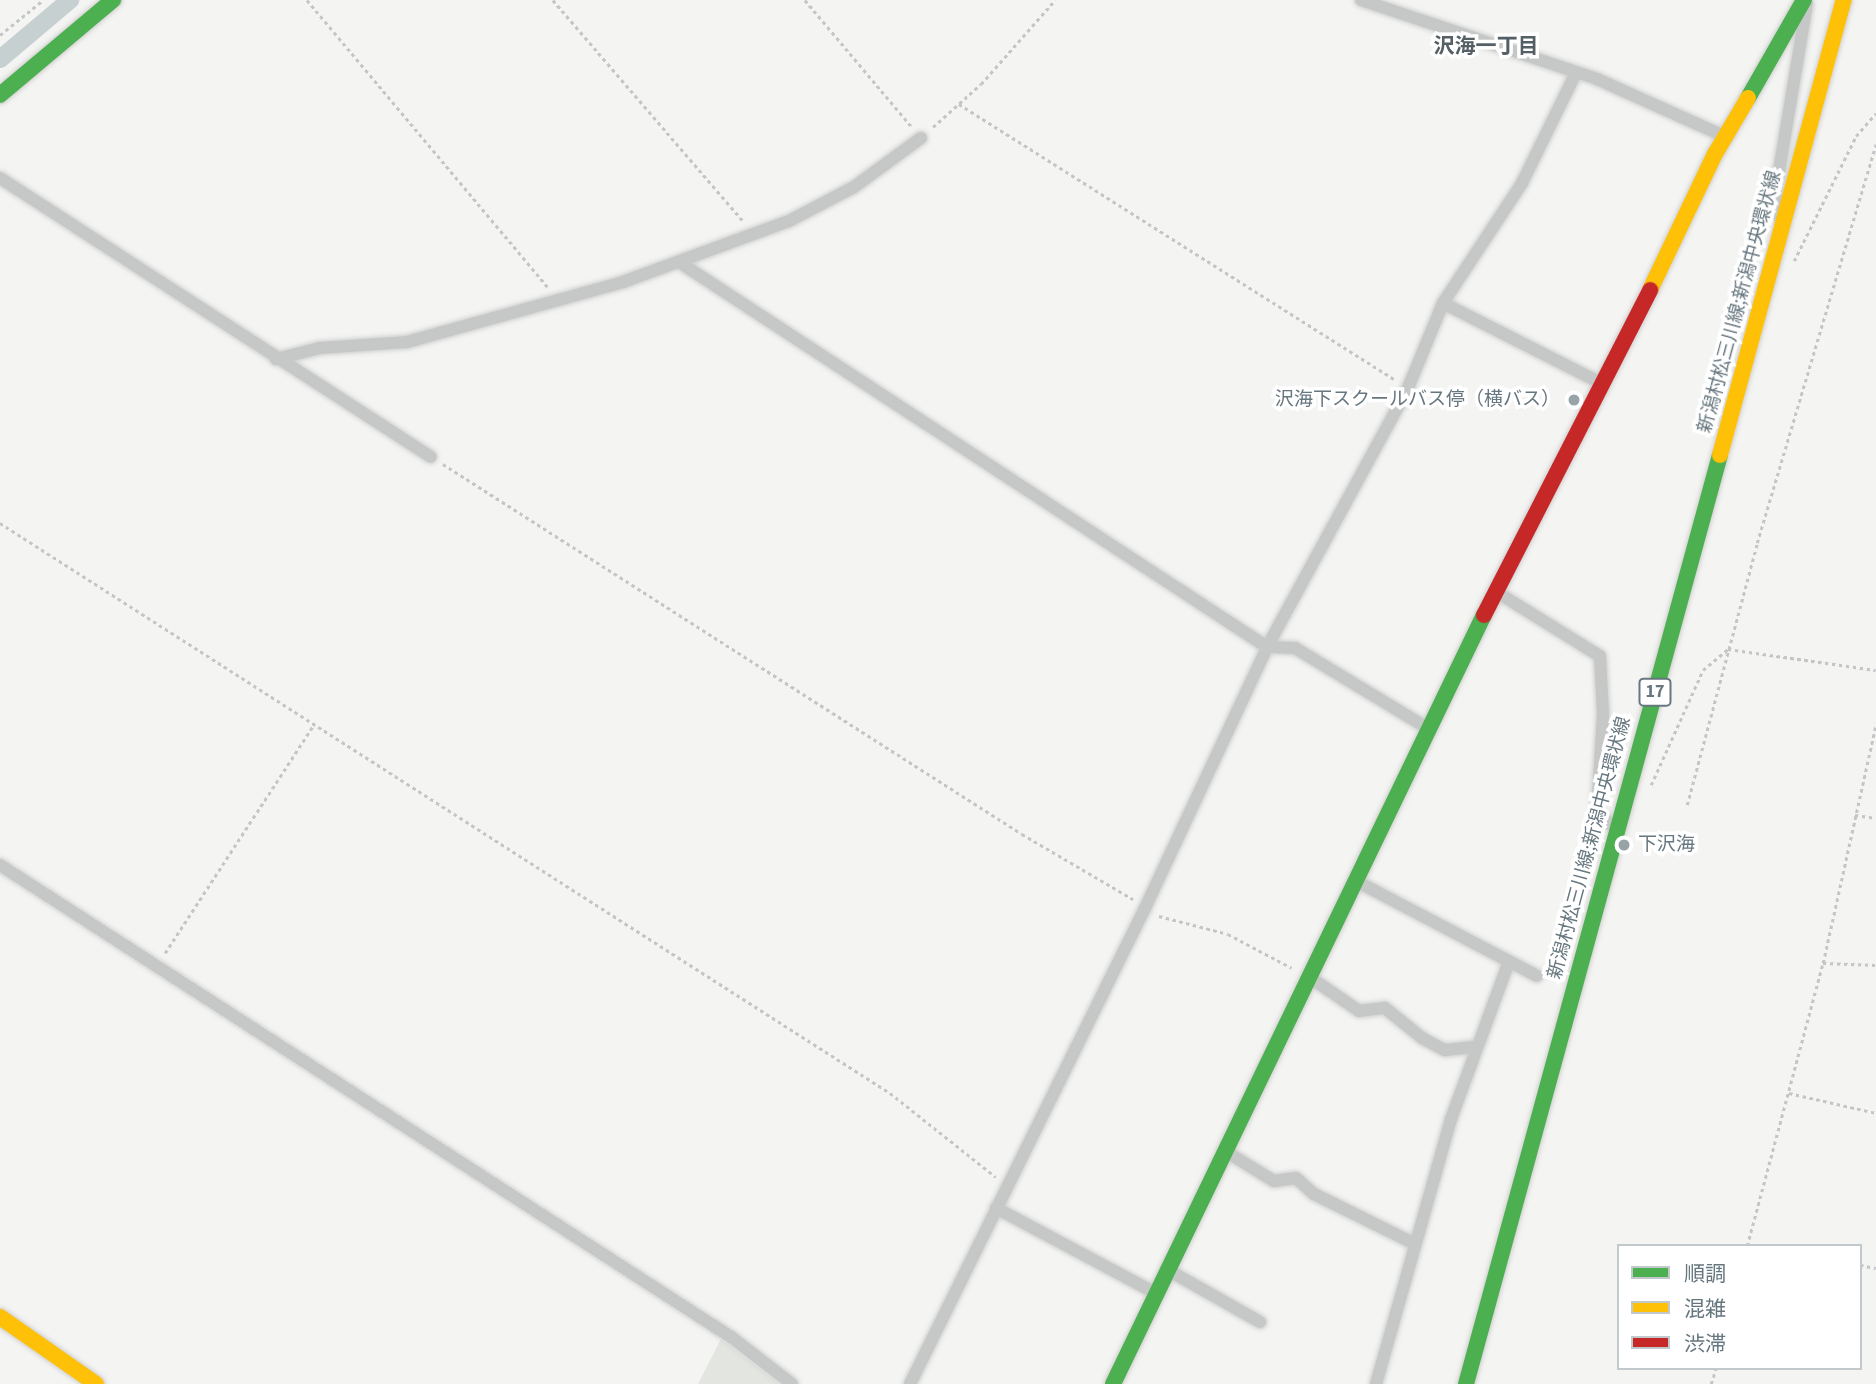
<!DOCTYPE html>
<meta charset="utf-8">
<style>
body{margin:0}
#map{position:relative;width:1876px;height:1384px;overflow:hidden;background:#f4f4f3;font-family:"Source Sans 3","Noto Sans JP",sans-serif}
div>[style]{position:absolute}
.green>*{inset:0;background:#e3e5e0}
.canal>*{height:18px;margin:-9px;padding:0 9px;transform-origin:9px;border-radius:9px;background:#c6d0d1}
.path>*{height:2.5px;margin-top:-1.25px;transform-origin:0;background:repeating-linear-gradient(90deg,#c4c5c6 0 3.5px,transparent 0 7px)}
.roads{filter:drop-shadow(0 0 2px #d0d0d0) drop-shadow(0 0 2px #d0d0d0)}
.street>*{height:12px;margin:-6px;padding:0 6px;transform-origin:6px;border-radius:6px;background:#c6c8c8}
.fast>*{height:16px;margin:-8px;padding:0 8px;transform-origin:8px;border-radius:8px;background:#4caf50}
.slow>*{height:16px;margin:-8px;padding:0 8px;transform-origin:8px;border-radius:8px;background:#ffc107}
.jam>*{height:16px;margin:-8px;padding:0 8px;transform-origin:8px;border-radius:8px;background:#c62828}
.dots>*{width:19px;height:19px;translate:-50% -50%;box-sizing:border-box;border:4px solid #fff;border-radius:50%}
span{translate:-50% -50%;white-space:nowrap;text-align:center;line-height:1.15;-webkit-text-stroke:7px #fff;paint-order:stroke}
.shield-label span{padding:2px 5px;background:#fff;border:2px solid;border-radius:5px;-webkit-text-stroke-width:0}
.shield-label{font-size:18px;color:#67777f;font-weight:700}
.street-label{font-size:19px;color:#67777f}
.poi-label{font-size:19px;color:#67777f}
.right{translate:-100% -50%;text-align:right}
.left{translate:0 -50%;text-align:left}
.neighbourhood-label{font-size:21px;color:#546065;font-weight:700}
.legend{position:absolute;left:1617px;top:1244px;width:245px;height:126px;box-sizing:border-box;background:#fff;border:2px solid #c2c9cc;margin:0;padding:9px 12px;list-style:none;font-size:21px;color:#67777f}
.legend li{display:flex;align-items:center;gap:14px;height:35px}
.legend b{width:35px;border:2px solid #c2c9cc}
</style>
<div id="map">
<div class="green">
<i style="clip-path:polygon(721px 1339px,779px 1384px,698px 1384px)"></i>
</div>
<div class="canal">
<i style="left:0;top:59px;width:92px;rotate:-40.1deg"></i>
</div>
<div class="path">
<i style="left:307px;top:0;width:375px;rotate:50deg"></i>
<i style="left:553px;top:0;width:291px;rotate:49.3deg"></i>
<i style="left:805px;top:0;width:165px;rotate:49.9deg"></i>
<i style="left:0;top:35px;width:55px;rotate:-39.1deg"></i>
<i style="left:959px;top:104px;width:518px;rotate:32.31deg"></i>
<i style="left:933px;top:127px;width:64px;rotate:-41.9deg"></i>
<i style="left:981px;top:84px;width:112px;rotate:-48.6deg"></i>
<i style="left:1794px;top:261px;width:140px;rotate:-63.6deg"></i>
<i style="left:1856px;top:136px;width:30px;rotate:-49deg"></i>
<i style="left:443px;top:464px;width:687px;rotate:32.58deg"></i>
<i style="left:1022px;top:834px;width:129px;rotate:30.4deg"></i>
<i style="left:0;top:523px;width:1057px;rotate:32.64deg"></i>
<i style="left:890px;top:1093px;width:135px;rotate:38.4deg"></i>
<i style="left:1651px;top:785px;width:126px;rotate:-65.7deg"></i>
<i style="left:1703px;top:670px;width:33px;rotate:-40deg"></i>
<i style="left:1728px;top:649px;width:149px;rotate:8.1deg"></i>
<i style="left:1687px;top:805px;width:271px;rotate:-75deg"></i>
<i style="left:1757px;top:543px;width:416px;rotate:-73.4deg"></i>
<i style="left:1855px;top:815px;width:21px;rotate:8deg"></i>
<i style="left:1159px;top:916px;width:71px;rotate:14.6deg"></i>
<i style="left:1228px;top:934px;width:72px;rotate:28deg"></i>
<i style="left:165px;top:953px;width:273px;rotate:-56.9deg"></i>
<i style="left:1823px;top:963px;width:53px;rotate:2.2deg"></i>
<i style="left:1789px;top:1093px;width:89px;rotate:12.9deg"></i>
<i style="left:1747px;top:1246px;width:293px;rotate:-75deg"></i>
<i style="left:1823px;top:963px;width:245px;rotate:-77.5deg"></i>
<i style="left:1860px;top:1265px;width:16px;rotate:11deg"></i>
<i style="left:1711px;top:1384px;width:17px;rotate:-73deg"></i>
</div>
<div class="roads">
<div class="street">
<i style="left:1361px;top:0;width:249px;rotate:18.5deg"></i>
<i style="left:1597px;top:79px;width:139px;rotate:24.2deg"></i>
<i style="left:0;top:178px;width:513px;rotate:32.92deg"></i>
<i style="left:1779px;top:217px;width:28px;rotate:-96deg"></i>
<i style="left:1776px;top:189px;width:188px;rotate:-80.5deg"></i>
<i style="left:679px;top:262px;width:703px;rotate:33.22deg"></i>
<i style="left:1267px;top:647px;width:28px;rotate:2deg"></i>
<i style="left:1295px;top:648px;width:157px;rotate:31.2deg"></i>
<i style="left:1443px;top:303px;width:179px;rotate:26.9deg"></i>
<i style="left:276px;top:359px;width:45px;rotate:-14deg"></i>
<i style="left:320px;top:348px;width:87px;rotate:-3.9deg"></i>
<i style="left:407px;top:342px;width:224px;rotate:-15.5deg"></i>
<i style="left:623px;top:282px;width:177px;rotate:-20.2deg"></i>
<i style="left:789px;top:221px;width:73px;rotate:-27.6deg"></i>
<i style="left:854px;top:187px;width:83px;rotate:-36.2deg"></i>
<i style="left:1495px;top:591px;width:123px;rotate:31.8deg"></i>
<i style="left:1600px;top:656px;width:58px;rotate:87deg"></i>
<i style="left:1603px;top:714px;width:98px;rotate:93.5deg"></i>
<i style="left:1597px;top:812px;width:27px;rotate:42deg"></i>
<i style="left:0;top:865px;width:870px;rotate:32.85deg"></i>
<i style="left:731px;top:1337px;width:77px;rotate:37.6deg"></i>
<i style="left:1358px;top:882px;width:202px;rotate:27.7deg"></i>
<i style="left:1311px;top:978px;width:58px;rotate:34.5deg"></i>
<i style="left:1359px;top:1011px;width:26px;rotate:-7deg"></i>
<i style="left:1385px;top:1008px;width:48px;rotate:39deg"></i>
<i style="left:1422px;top:1038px;width:26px;rotate:28deg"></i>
<i style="left:1445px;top:1050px;width:31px;rotate:-6deg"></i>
<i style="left:1225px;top:1151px;width:57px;rotate:31.5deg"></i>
<i style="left:1274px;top:1181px;width:22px;rotate:-8deg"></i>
<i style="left:1296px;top:1178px;width:24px;rotate:42deg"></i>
<i style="left:1314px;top:1194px;width:113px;rotate:26.3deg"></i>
<i style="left:996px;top:1208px;width:180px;rotate:28.1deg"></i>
<i style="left:1166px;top:1269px;width:108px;rotate:29.4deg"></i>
<i style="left:910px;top:1384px;width:531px;rotate:-63.72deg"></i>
<i style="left:1145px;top:908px;width:288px;rotate:-64.9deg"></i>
<i style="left:1267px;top:647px;width:295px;rotate:-61.4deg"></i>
<i style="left:1408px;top:388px;width:92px;rotate:-67.6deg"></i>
<i style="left:1443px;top:303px;width:144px;rotate:-56.6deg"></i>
<i style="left:1522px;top:183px;width:123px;rotate:-63.9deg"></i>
<i style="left:1376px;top:1384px;width:275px;rotate:-74.2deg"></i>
<i style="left:1451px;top:1119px;width:168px;rotate:-69.8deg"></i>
</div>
<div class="fast">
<i style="left:0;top:95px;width:148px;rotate:-40.1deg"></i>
<i style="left:1748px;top:98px;width:113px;rotate:-60.3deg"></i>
<i style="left:1113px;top:1384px;width:854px;rotate:-64.25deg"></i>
<i style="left:1466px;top:1384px;width:963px;rotate:-74.71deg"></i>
</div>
<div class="slow">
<i style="left:1650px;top:290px;width:151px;rotate:-64.5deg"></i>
<i style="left:1715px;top:154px;width:65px;rotate:-59.5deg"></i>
<i style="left:1720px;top:455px;width:472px;rotate:-74.8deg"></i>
<i style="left:0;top:1317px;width:117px;rotate:34.9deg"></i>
</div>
<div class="jam">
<i style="left:1484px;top:615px;width:365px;rotate:-62.9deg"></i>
</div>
</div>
<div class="dots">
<i style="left:1574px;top:400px;background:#98a3a8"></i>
<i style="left:1624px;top:845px;background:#98a3a8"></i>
</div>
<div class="shield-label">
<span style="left:1655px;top:692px">17</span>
</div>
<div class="street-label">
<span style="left:1740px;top:302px;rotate:-75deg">新潟村松三川線;新潟中央環状線</span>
<span style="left:1590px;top:848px;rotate:-75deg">新潟村松三川線;新潟中央環状線</span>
</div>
<div class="poi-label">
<span class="right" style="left:1560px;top:400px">沢海下スクールバス停（横バス）</span>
<span class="left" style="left:1638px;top:845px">下沢海</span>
</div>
<div class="neighbourhood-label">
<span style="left:1486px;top:46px">沢海一丁目</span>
</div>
<ul class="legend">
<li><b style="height:9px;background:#4caf50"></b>順調</li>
<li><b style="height:9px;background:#ffc107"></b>混雑</li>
<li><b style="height:9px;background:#c62828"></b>渋滞</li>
</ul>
</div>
